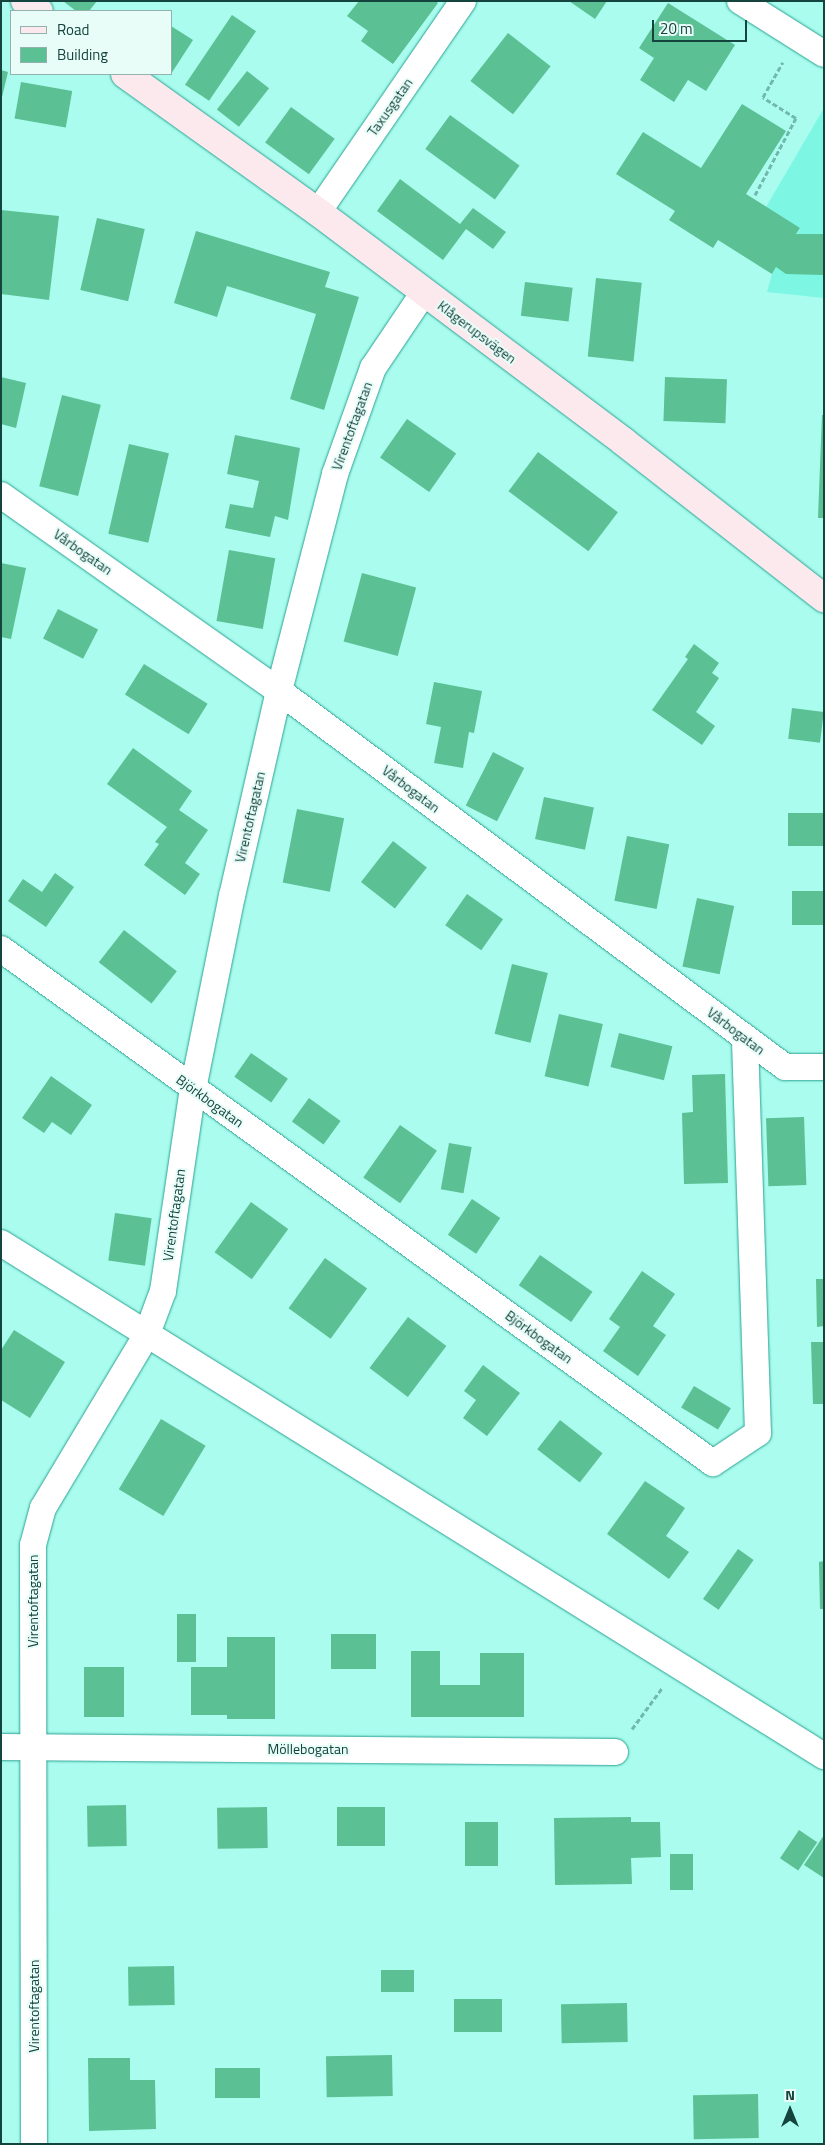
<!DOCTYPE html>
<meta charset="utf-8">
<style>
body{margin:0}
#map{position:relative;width:825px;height:2145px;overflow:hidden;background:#a9fcee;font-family:"Titillium Web",sans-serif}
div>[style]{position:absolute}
.built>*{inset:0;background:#7df7e4}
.building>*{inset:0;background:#5bc093;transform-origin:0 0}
.path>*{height:3px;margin-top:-1.5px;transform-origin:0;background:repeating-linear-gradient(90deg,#72b9ad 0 5px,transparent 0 7.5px)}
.roads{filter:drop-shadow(0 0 1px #2aa292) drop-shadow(0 0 1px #2aa292)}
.street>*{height:26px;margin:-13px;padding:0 13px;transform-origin:13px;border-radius:13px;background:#fff}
.secondary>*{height:28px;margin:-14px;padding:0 14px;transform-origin:14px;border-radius:14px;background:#fce9ee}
span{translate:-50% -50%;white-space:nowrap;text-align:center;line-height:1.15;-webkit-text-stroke:4px #e8fcf8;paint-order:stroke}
.street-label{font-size:14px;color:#14443d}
.frame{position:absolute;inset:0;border:2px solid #14443d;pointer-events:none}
.legend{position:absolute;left:10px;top:10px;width:162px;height:65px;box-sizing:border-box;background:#e8fcf8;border:1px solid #93b2ad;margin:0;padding:6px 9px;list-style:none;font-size:15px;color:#14443d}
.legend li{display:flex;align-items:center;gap:10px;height:25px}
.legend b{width:25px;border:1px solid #93b2ad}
.north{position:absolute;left:765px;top:2085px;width:50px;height:50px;-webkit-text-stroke:4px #e8fcf8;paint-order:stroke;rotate:0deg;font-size:14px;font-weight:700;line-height:20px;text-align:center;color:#14443d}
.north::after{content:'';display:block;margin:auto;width:18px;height:22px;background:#14443d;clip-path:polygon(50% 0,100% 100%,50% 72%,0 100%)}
.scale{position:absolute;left:652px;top:20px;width:95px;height:22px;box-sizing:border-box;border:2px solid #14443d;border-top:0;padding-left:6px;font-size:15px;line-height:18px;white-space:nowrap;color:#14443d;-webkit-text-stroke:4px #e8fcf8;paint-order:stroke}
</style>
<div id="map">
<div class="built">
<i style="clip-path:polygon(824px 108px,824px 298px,767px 292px,772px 274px,800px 229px,766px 207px)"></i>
</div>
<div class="building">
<i style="clip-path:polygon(63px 1px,97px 1px,89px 11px,76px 11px)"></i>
<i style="clip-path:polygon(359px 1px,436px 1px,438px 3px,393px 64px,361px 41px,368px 31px,347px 16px)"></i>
<i style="clip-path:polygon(569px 1px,607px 1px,595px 19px)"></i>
<i style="clip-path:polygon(668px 3px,735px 45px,706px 91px,688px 80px,674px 102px,640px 80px,654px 58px,639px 48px)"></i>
<i style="left:232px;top:15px;width:29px;height:84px;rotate:34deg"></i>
<i style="clip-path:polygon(171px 26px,193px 40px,171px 74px)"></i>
<i style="left:508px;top:33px;width:54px;height:61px;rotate:38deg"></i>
<i style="clip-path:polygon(1px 70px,8px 72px,2px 97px,1px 97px)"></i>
<i style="left:247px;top:71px;width:28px;height:49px;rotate:38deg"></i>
<i style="left:21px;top:82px;width:52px;height:37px;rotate:10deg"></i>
<i style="clip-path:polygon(742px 104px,786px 131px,746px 194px,800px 228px,796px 234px,824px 234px,824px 275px,786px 274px,776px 267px,772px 274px,718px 240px,713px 248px,669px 220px,675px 211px,616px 174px,643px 132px,701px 168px)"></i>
<i style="left:291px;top:107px;width:54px;height:44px;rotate:36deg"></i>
<i style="left:450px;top:115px;width:86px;height:42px;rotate:36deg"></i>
<i style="clip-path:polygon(400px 179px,460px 224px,473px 208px,506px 232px,493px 249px,466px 229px,443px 260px,377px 211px)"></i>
<i style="clip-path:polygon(1px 210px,59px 216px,49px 300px,1px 294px)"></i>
<i style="left:97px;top:218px;width:49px;height:74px;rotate:13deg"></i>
<i style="clip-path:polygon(196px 231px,330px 272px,325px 287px,359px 297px,324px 410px,290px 399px,316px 314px,227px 286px,217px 317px,174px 303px)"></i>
<i style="left:596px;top:278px;width:46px;height:79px;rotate:6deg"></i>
<i style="left:525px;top:282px;width:48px;height:34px;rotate:7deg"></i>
<i style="clip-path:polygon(1px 377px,26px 383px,16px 428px,1px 424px)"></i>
<i style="left:665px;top:377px;width:62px;height:44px;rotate:2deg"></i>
<i style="left:62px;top:395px;width:40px;height:94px;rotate:14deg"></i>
<i style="clip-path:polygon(822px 415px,824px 415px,824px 518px,818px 518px)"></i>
<i style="left:407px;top:419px;width:60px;height:47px;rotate:35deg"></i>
<i style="clip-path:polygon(235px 435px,300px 448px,288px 520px,275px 516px,270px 537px,225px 528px,230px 504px,253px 508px,259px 481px,227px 474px)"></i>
<i style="left:129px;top:444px;width:41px;height:92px;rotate:13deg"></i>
<i style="left:538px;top:452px;width:100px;height:49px;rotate:37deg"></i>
<i style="left:229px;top:550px;width:47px;height:72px;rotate:10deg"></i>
<i style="clip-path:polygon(1px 563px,26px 568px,11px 639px,1px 637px)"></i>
<i style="left:362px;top:573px;width:56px;height:71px;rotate:15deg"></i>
<i style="left:58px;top:609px;width:45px;height:33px;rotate:27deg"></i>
<i style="clip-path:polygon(694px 644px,719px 663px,712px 673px,719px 678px,696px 712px,715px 726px,702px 745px,652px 710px,688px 659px,685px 657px)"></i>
<i style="left:144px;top:664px;width:75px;height:36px;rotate:32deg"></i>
<i style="clip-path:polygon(434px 682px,482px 691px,474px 733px,469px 732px,463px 768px,434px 763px,441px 727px,426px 724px)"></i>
<i style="left:792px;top:708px;width:32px;height:31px;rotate:7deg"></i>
<i style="clip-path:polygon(133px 748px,192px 791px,179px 810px,208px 830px,185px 863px,200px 874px,185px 895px,144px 865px,159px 844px,155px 842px,167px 827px,107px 784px)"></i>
<i style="left:493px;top:752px;width:35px;height:60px;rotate:27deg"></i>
<i style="left:544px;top:797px;width:51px;height:43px;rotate:12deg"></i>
<i style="left:297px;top:809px;width:48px;height:75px;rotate:11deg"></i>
<i style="left:824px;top:813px;width:33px;height:36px;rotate:90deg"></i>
<i style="left:627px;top:836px;width:43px;height:66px;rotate:11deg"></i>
<i style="left:393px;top:841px;width:43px;height:52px;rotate:38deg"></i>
<i style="clip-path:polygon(55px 873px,74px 887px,46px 927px,8px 901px,23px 879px,42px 892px)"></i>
<i style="left:824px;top:891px;width:34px;height:32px;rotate:90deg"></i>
<i style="left:467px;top:894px;width:44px;height:38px;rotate:35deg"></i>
<i style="left:697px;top:898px;width:38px;height:70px;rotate:12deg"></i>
<i style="left:124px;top:930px;width:67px;height:41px;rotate:38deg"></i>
<i style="left:512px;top:964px;width:37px;height:72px;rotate:14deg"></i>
<i style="left:559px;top:1014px;width:45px;height:64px;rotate:13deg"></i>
<i style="left:619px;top:1033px;width:55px;height:35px;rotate:14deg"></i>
<i style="left:251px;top:1053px;width:45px;height:29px;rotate:35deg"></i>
<i style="clip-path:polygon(725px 1074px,728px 1183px,684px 1184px,682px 1113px,693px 1112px,692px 1075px)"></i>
<i style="clip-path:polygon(51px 1076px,92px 1105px,71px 1135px,52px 1122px,44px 1133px,22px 1118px)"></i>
<i style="left:309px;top:1098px;width:39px;height:29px;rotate:36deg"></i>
<i style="left:804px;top:1117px;width:68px;height:38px;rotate:88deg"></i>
<i style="left:400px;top:1125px;width:45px;height:64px;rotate:35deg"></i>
<i style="left:449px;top:1143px;width:23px;height:47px;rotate:10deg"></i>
<i style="left:472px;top:1199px;width:34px;height:43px;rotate:34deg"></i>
<i style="left:251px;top:1202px;width:46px;height:62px;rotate:36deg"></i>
<i style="left:115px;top:1213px;width:37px;height:48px;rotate:8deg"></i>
<i style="left:540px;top:1255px;width:64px;height:37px;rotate:35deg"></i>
<i style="left:325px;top:1258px;width:52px;height:62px;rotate:36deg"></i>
<i style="clip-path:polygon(642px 1271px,675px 1294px,653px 1326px,666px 1335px,638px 1376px,603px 1351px,620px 1327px,609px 1319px)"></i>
<i style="clip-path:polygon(816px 1279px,824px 1279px,824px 1326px,817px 1327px)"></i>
<i style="left:408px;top:1317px;width:48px;height:64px;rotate:37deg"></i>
<i style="clip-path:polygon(14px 1330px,65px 1362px,30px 1418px,1px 1400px,1px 1350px)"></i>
<i style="clip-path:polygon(811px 1342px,824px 1342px,824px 1404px,813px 1404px)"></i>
<i style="clip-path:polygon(483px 1365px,520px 1393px,487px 1436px,463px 1418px,476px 1400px,464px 1391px)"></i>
<i style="left:694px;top:1386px;width:43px;height:25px;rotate:31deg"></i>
<i style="left:161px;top:1419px;width:52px;height:82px;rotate:31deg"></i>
<i style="left:560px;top:1420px;width:54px;height:37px;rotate:38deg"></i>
<i style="clip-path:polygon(645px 1481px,685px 1508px,666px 1536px,689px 1552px,669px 1579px,607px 1534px)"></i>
<i style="left:738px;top:1549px;width:19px;height:61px;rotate:35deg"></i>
<i style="clip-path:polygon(824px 1561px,824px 1609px,820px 1609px,819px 1562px)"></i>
<i style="left:177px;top:1614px;width:19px;height:48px"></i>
<i style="left:331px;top:1634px;width:45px;height:35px"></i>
<i style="clip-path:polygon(227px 1637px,275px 1637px,275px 1719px,227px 1719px,227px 1715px,191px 1715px,191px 1667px,227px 1667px)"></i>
<i style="clip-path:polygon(411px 1651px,440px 1651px,440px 1685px,480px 1685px,480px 1653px,524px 1653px,524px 1717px,411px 1717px)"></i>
<i style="left:84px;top:1667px;width:40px;height:50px"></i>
<i style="left:126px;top:1805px;width:41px;height:39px;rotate:89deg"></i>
<i style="left:267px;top:1807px;width:41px;height:50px;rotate:89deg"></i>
<i style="left:385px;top:1807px;width:39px;height:48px;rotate:90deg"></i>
<i style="clip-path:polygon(631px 1817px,631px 1822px,660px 1822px,661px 1857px,631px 1858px,632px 1884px,555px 1885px,554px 1818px)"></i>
<i style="left:465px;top:1822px;width:33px;height:44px"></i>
<i style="left:799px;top:1830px;width:22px;height:34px;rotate:34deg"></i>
<i style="clip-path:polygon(824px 1835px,824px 1878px,804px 1865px)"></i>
<i style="left:670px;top:1854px;width:23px;height:36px"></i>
<i style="left:174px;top:1966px;width:39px;height:46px;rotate:89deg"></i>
<i style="left:381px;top:1970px;width:33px;height:22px"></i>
<i style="left:502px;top:1999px;width:33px;height:48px;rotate:90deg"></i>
<i style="left:627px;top:2003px;width:39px;height:66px;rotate:89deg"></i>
<i style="left:392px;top:2055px;width:41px;height:66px;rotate:89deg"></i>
<i style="clip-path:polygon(88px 2058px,130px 2058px,130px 2080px,155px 2080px,156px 2129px,89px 2131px)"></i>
<i style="left:260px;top:2068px;width:30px;height:45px;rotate:90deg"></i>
<i style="left:758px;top:2094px;width:44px;height:65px;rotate:89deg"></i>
</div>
<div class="path">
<i style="left:755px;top:195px;width:87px;rotate:-62deg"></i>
<i style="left:796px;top:118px;width:39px;rotate:-148deg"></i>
<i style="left:763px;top:97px;width:40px;rotate:-60.3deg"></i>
<i style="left:632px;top:1729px;width:51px;rotate:-53.8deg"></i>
</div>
<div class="roads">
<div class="street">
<i style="left:740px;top:1px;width:99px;rotate:32.2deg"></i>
<i style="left:318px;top:212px;width:256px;rotate:-55.5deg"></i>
<i style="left:1px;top:495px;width:340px;rotate:35.2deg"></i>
<i style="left:279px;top:691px;width:630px;rotate:36.62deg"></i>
<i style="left:785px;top:1067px;width:39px"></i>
<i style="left:1px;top:949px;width:878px;rotate:35.83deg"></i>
<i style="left:713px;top:1463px;width:54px;rotate:-33.7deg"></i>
<i style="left:758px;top:1433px;width:395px;rotate:-91.9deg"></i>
<i style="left:1px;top:1243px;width:970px;rotate:31.94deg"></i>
<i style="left:1px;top:1747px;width:614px;rotate:0.47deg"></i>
<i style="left:34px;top:2144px;width:599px;rotate:-90.1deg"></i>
<i style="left:33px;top:1545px;width:38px;rotate:-75deg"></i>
<i style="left:43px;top:1508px;width:203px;rotate:-59.1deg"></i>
<i style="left:147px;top:1334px;width:46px;rotate:-69.6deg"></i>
<i style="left:163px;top:1291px;width:204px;rotate:-81.6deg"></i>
<i style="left:193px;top:1089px;width:197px;rotate:-78.6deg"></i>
<i style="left:232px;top:896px;width:210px;rotate:-77.1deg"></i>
<i style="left:279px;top:691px;width:224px;rotate:-75.5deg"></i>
<i style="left:335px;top:474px;width:113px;rotate:-70.3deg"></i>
<i style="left:373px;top:368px;width:92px;rotate:-56.1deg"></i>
</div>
<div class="secondary">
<i style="left:25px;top:1px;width:17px;rotate:36deg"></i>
<i style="left:125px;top:74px;width:237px;rotate:35.6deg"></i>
<i style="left:318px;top:212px;width:383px;rotate:36.9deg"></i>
<i style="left:624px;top:442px;width:254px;rotate:38deg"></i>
</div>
</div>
<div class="street-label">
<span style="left:390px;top:107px;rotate:-55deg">Taxusgatan</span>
<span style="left:477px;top:332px;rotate:37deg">Klågerupsvägen</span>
<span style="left:352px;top:426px;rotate:-70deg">Virentoftagatan</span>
<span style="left:83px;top:552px;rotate:35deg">Vårbogatan</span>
<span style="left:411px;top:789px;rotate:37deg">Vårbogatan</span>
<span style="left:250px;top:817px;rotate:-77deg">Virentoftagatan</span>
<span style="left:736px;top:1031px;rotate:37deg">Vårbogatan</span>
<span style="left:210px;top:1101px;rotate:36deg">Björkbogatan</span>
<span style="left:174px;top:1215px;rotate:-82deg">Virentoftagatan</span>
<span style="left:539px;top:1337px;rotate:36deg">Björkbogatan</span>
<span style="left:33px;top:1601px;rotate:-90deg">Virentoftagatan</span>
<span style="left:308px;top:1749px">Möllebogatan</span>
<span style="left:34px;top:2006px;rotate:-90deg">Virentoftagatan</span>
</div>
<div class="frame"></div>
<ul class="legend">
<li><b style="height:6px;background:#fce9ee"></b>Road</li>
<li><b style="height:14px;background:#5bc093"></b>Building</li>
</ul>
<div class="north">N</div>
<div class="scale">20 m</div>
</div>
